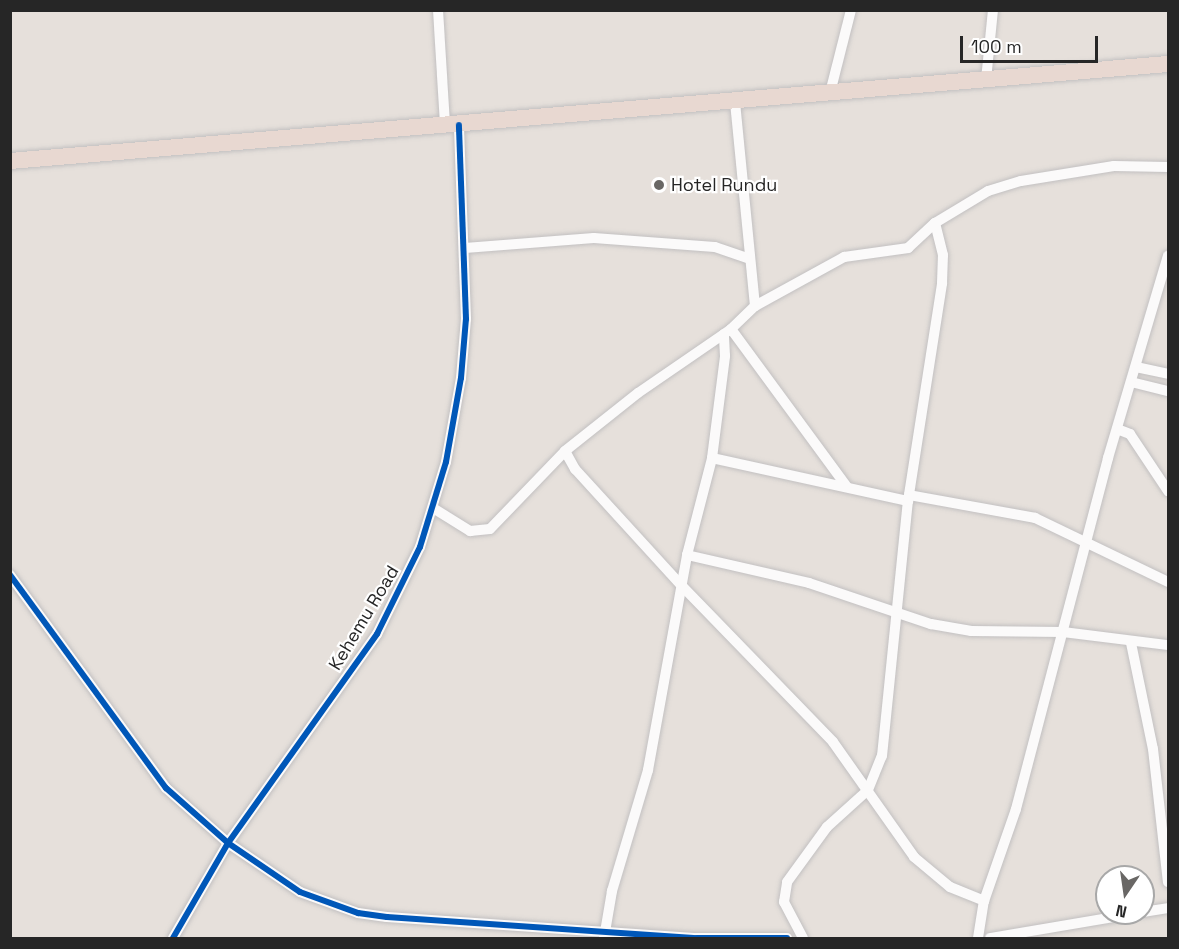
<!DOCTYPE html>
<style>
body{margin:0}
#map{position:relative;width:1179px;height:949px;overflow:hidden;background:#e6e0db;font-family:"Space Grotesk",sans-serif}
div>[style]{position:absolute}
.roads{filter:drop-shadow(0 0 2px #c2c0c1) drop-shadow(0 0 2px #c2c0c1)}
.minor>*{height:10px;margin:-5px;padding:0 5px;transform-origin:5px;border-radius:5px;background:#fbfafa}
.highway>*{height:16px;margin:-8px;padding:0 8px;transform-origin:8px;border-radius:8px;background:#e8d8d1}
.cycleway>*{height:6px;margin:-3px;padding:0 3px;transform-origin:3px;border-radius:3px;background:#0057b8}
.dots>*{width:16px;height:16px;translate:-50% -50%;box-sizing:border-box;border:3px solid #fff;border-radius:50%}
span{translate:-50% -50%;white-space:nowrap;text-align:center;line-height:1.15;-webkit-text-stroke:4.5px #fff;paint-order:stroke}
.poi-label{font-size:18px;color:#262626}
.left{translate:0 -50%;text-align:left}
.street-label{font-size:18px;color:#262626}
.frame{position:absolute;inset:0;border:12px solid #262626;pointer-events:none}
.north{position:absolute;left:1095px;top:865px;width:60px;height:60px;box-sizing:border-box;background:#fff;border:2px solid #a8a8a8;border-radius:50%;rotate:193deg;font-size:16px;font-weight:700;line-height:24px;text-align:center;color:#262626}
.north::after{content:'';display:block;margin:auto;width:21px;height:27px;background:#696765;clip-path:polygon(50% 0,100% 100%,50% 72%,0 100%)}
.scale{position:absolute;left:960px;top:36px;width:138px;height:27px;box-sizing:border-box;border:3px solid #262626;border-top:0;padding-left:8px;font-size:18px;line-height:21px;white-space:nowrap;color:#262626;-webkit-text-stroke:4px #fff;paint-order:stroke}
</style>
<div id="map">
<div class="roads">
<div class="minor">
<i style="left:438px;top:10px;width:116px;rotate:86.5deg"></i>
<i style="left:986px;top:80px;width:70px;rotate:-84.3deg"></i>
<i style="left:830px;top:93px;width:86px;rotate:-75.8deg"></i>
<i style="left:735px;top:102px;width:205px;rotate:84.4deg"></i>
<i style="left:465px;top:248px;width:129px;rotate:-4.4deg"></i>
<i style="left:594px;top:238px;width:121px;rotate:4.3deg"></i>
<i style="left:715px;top:247px;width:37px;rotate:19deg"></i>
<i style="left:731px;top:329px;width:196px;rotate:53.7deg"></i>
<i style="left:1136px;top:367px;width:33px;rotate:12deg"></i>
<i style="left:1131px;top:382px;width:38px;rotate:14deg"></i>
<i style="left:1117px;top:429px;width:14px;rotate:21deg"></i>
<i style="left:1130px;top:434px;width:69px;rotate:56.3deg"></i>
<i style="left:565px;top:451px;width:21px;rotate:61deg"></i>
<i style="left:575px;top:469px;width:159px;rotate:47.6deg"></i>
<i style="left:682px;top:586px;width:217px;rotate:45.9deg"></i>
<i style="left:833px;top:742px;width:141px;rotate:54.8deg"></i>
<i style="left:914px;top:857px;width:47px;rotate:39.8deg"></i>
<i style="left:950px;top:887px;width:37px;rotate:22deg"></i>
<i style="left:712px;top:458px;width:201px;rotate:12.4deg"></i>
<i style="left:909px;top:495px;width:128px;rotate:10.3deg"></i>
<i style="left:1035px;top:518px;width:148px;rotate:25.7deg"></i>
<i style="left:433px;top:508px;width:44px;rotate:31.9deg"></i>
<i style="left:470px;top:531px;width:20px;rotate:-6deg"></i>
<i style="left:490px;top:529px;width:108px;rotate:-46.1deg"></i>
<i style="left:565px;top:451px;width:93px;rotate:-38.5deg"></i>
<i style="left:638px;top:393px;width:113px;rotate:-34.5deg"></i>
<i style="left:731px;top:329px;width:33px;rotate:-44deg"></i>
<i style="left:755px;top:306px;width:102px;rotate:-28.8deg"></i>
<i style="left:844px;top:257px;width:65px;rotate:-8deg"></i>
<i style="left:908px;top:248px;width:37px;rotate:-43deg"></i>
<i style="left:935px;top:223px;width:62px;rotate:-31.1deg"></i>
<i style="left:988px;top:191px;width:34px;rotate:-17deg"></i>
<i style="left:1021px;top:181px;width:94px;rotate:-9.2deg"></i>
<i style="left:1114px;top:166px;width:54px;rotate:1.1deg"></i>
<i style="left:687px;top:555px;width:125px;rotate:12.9deg"></i>
<i style="left:809px;top:583px;width:129px;rotate:18.6deg"></i>
<i style="left:931px;top:624px;width:41px;rotate:9.9deg"></i>
<i style="left:971px;top:631px;width:92px;rotate:0.6deg"></i>
<i style="left:1063px;top:632px;width:106px;rotate:7.1deg"></i>
<i style="left:10px;top:575px;width:264px;rotate:53.8deg"></i>
<i style="left:166px;top:788px;width:83px;rotate:41.6deg"></i>
<i style="left:228px;top:843px;width:87px;rotate:34.2deg"></i>
<i style="left:300px;top:892px;width:62px;rotate:19.9deg"></i>
<i style="left:358px;top:913px;width:29px;rotate:8deg"></i>
<i style="left:387px;top:917px;width:311px;rotate:3.9deg"></i>
<i style="left:697px;top:938px;width:90px"></i>
<i style="left:1131px;top:643px;width:108px;rotate:78.3deg"></i>
<i style="left:1153px;top:749px;width:134px;rotate:83.6deg"></i>
<i style="left:1143px;top:912px;width:25px;rotate:-9deg"></i>
<i style="left:173px;top:938px;width:110px;rotate:-59.9deg"></i>
<i style="left:228px;top:843px;width:257px;rotate:-54.5deg"></i>
<i style="left:377px;top:634px;width:97px;rotate:-63.7deg"></i>
<i style="left:420px;top:547px;width:89px;rotate:-73deg"></i>
<i style="left:446px;top:462px;width:85px;rotate:-79.9deg"></i>
<i style="left:461px;top:378px;width:59px;rotate:-85.2deg"></i>
<i style="left:466px;top:319px;width:194px;rotate:-92.1deg"></i>
<i style="left:604px;top:938px;width:48px;rotate:-80.3deg"></i>
<i style="left:612px;top:891px;width:126px;rotate:-73.4deg"></i>
<i style="left:648px;top:770px;width:219px;rotate:-79.7deg"></i>
<i style="left:687px;top:555px;width:100px;rotate:-75.5deg"></i>
<i style="left:712px;top:458px;width:103px;rotate:-82.7deg"></i>
<i style="left:725px;top:356px;width:22px;rotate:-93deg"></i>
<i style="left:803px;top:938px;width:41px;rotate:-117.8deg"></i>
<i style="left:784px;top:902px;width:20px;rotate:-81deg"></i>
<i style="left:787px;top:882px;width:68px;rotate:-54deg"></i>
<i style="left:827px;top:827px;width:55px;rotate:-42.1deg"></i>
<i style="left:868px;top:790px;width:37px;rotate:-68deg"></i>
<i style="left:882px;top:756px;width:256px;rotate:-84.2deg"></i>
<i style="left:908px;top:501px;width:221px;rotate:-81.1deg"></i>
<i style="left:942px;top:283px;width:28px;rotate:-88deg"></i>
<i style="left:943px;top:255px;width:33px;rotate:-104deg"></i>
<i style="left:978px;top:938px;width:37px;rotate:-81deg"></i>
<i style="left:984px;top:901px;width:97px;rotate:-70.8deg"></i>
<i style="left:1016px;top:809px;width:363px;rotate:-75.3deg"></i>
<i style="left:1108px;top:458px;width:211px;rotate:-73.5deg"></i>
<i style="left:990px;top:938px;width:150px;rotate:-9.6deg"></i>
</div>
<div class="highway">
<i style="left:10px;top:161px;width:1162px;rotate:-4.79deg"></i>
</div>
</div>
<div class="cycleway">
<i style="left:10px;top:575px;width:264px;rotate:53.8deg"></i>
<i style="left:166px;top:788px;width:83px;rotate:41.6deg"></i>
<i style="left:228px;top:843px;width:87px;rotate:34.2deg"></i>
<i style="left:300px;top:892px;width:62px;rotate:19.9deg"></i>
<i style="left:358px;top:913px;width:29px;rotate:8deg"></i>
<i style="left:387px;top:917px;width:311px;rotate:3.9deg"></i>
<i style="left:697px;top:938px;width:90px"></i>
<i style="left:173px;top:938px;width:110px;rotate:-59.9deg"></i>
<i style="left:228px;top:843px;width:257px;rotate:-54.5deg"></i>
<i style="left:377px;top:634px;width:97px;rotate:-63.7deg"></i>
<i style="left:420px;top:547px;width:89px;rotate:-73deg"></i>
<i style="left:446px;top:462px;width:85px;rotate:-79.9deg"></i>
<i style="left:461px;top:378px;width:59px;rotate:-85.2deg"></i>
<i style="left:466px;top:319px;width:194px;rotate:-92.1deg"></i>
</div>
<div class="dots">
<i style="left:659px;top:185px;background:#696765"></i>
</div>
<div class="poi-label">
<span class="left" style="left:671px;top:185px">Hotel Rundu</span>
</div>
<div class="street-label">
<span style="left:364px;top:618px;rotate:-59deg">Kehemu Road</span>
</div>
<div class="frame"></div>
<div class="north">N</div>
<div class="scale">100 m</div>
</div>
